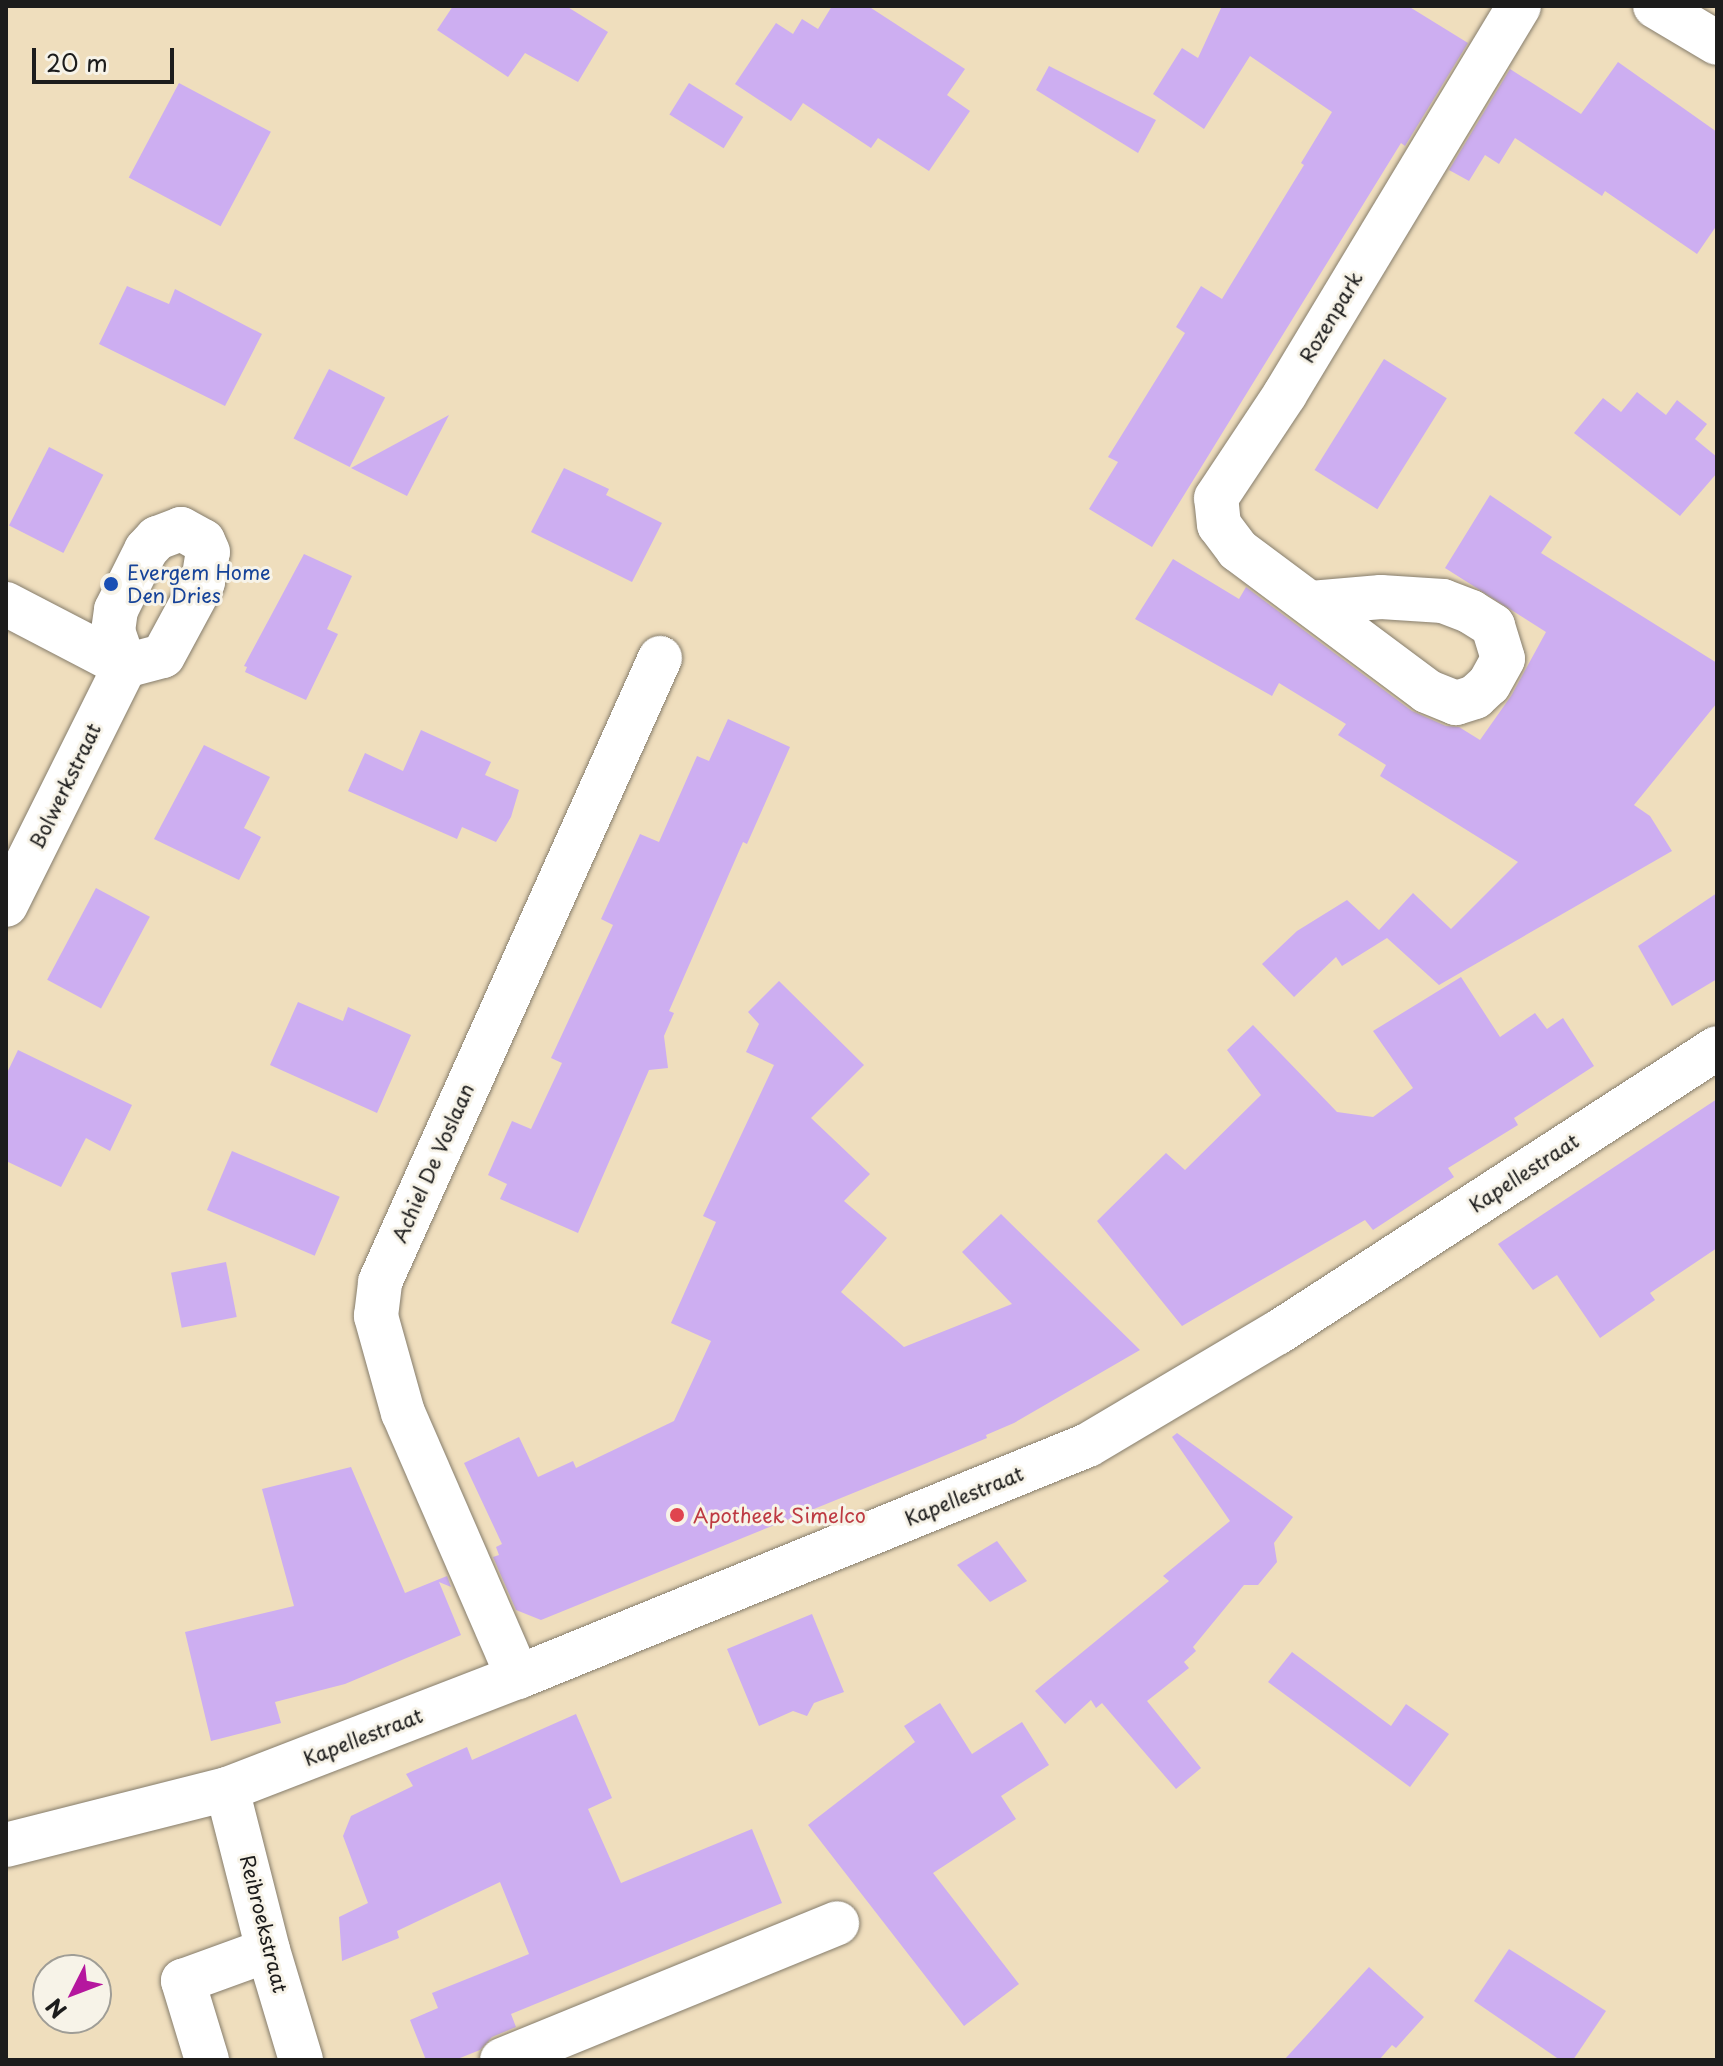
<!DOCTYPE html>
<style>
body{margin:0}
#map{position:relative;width:1723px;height:2066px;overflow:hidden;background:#efdebd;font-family:"Playpen Sans",sans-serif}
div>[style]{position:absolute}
.building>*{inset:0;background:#cdaef1;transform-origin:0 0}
.roads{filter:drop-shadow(0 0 2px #867d6c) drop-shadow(0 0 2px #867d6c)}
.minor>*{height:44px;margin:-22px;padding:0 22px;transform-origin:22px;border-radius:22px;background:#fff}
.dots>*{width:22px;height:22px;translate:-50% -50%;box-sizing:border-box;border:4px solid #f7f3e8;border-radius:50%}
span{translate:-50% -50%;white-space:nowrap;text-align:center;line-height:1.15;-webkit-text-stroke:6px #f7f3e8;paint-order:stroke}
.street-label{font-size:20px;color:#1c1c1c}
.transit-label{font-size:20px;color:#164399}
.left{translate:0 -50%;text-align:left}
.health-label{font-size:20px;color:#be3a42}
.frame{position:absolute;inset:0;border:8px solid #1c1c1c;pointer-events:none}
.north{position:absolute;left:32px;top:1954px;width:80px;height:80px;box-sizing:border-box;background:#f7f3e8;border:2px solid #9f9d96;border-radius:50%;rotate:228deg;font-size:22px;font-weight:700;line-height:32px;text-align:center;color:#1c1c1c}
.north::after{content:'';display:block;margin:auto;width:28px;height:36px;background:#b5179e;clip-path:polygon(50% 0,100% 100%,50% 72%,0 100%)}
.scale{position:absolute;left:32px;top:48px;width:142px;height:36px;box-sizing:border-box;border:4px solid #1c1c1c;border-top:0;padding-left:10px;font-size:24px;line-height:28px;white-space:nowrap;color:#1c1c1c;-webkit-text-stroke:6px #f7f3e8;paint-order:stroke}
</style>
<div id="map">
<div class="building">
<i style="clip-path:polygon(453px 6px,566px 6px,608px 32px,578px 82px,525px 53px,508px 77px,437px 30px)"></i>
<i style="clip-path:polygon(832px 6px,868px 6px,965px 69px,947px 95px,970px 111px,929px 171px,878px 138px,871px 148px,803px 103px,791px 121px,735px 84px,776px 23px,793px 34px,802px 19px,818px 29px)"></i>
<i style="clip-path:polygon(1222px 6px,1408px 6px,1468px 43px,1405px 146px,1401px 143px,1152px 547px,1089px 509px,1118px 462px,1108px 457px,1185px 333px,1176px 327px,1201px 286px,1222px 299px,1304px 165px,1301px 163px,1332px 112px,1250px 56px,1204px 129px,1153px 94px,1182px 48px,1198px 58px)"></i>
<i style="clip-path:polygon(1618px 62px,1717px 132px,1717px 225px,1697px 254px,1605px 191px,1602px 196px,1515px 138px,1499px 164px,1485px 155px,1469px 181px,1449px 170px,1510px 69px,1581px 114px)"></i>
<i style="clip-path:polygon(1049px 66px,1156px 120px,1138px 153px,1036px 90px)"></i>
<i style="left:179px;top:83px;width:104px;height:107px;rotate:28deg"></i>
<i style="left:689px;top:83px;width:64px;height:37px;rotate:32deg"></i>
<i style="clip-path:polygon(127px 286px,169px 304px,175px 289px,262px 334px,225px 406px,99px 344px)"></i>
<i style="left:1384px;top:359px;width:74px;height:131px;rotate:32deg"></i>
<i style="left:329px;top:369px;width:63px;height:78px;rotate:27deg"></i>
<i style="clip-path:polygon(1637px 392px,1666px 415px,1677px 400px,1707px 424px,1695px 439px,1717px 457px,1717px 473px,1680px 516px,1574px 433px,1603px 398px,1621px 412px)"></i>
<i style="clip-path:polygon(449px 415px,407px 496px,351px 468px)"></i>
<i style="left:49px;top:447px;width:61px;height:88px;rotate:27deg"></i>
<i style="clip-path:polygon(564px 468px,609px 489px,606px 495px,662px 523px,632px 582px,531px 532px)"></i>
<i style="clip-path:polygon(1490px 495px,1552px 537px,1541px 553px,1717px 663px,1717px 703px,1634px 805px,1650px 816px,1672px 851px,1439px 985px,1387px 938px,1342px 966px,1336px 957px,1294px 997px,1262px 964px,1297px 931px,1347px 900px,1379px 930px,1413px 893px,1451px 929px,1518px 862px,1380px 776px,1386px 765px,1338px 735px,1346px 724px,1279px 683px,1272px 696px,1135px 619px,1173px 559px,1239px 599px,1246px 587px,1412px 711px,1446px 726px,1459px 727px,1480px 740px,1511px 696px,1546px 632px,1445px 568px)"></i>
<i style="clip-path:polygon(304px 554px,352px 576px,327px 629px,338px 634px,306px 700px,245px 672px,247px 667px,244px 666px)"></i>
<i style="clip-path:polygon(728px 719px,790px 747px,747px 844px,743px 842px,669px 1011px,674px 1013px,664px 1036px,668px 1068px,649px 1070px,578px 1233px,500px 1199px,507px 1184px,488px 1175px,512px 1121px,531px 1129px,562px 1063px,551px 1058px,613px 925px,601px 919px,640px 834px,659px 842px,697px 756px,709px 761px)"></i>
<i style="clip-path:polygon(421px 730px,491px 762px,485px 775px,519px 790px,511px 817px,496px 842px,462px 827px,457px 839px,348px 791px,365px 753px,403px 771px)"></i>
<i style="clip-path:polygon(204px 745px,270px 777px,244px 828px,261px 837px,239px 880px,154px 839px)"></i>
<i style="left:96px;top:888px;width:61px;height:104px;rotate:28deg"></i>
<i style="clip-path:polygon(1717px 893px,1717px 979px,1672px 1006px,1638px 946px)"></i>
<i style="clip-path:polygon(1461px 977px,1500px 1037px,1535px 1013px,1547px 1029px,1563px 1018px,1594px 1066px,1514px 1118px,1518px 1125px,1448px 1168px,1454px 1177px,1373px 1230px,1365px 1220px,1182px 1326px,1097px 1221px,1166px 1153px,1185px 1170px,1261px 1095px,1227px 1050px,1253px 1025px,1337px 1112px,1373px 1117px,1413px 1088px,1373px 1031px)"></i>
<i style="clip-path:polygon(779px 981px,864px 1065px,811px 1118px,870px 1174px,844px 1201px,887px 1238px,841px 1292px,904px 1347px,1012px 1304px,962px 1252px,1001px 1214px,1140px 1350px,1014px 1423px,986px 1435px,987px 1438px,927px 1463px,541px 1620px,516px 1610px,493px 1557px,499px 1555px,496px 1547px,502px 1544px,464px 1463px,519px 1437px,538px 1477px,573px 1461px,576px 1468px,674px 1421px,711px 1341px,671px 1323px,716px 1222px,703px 1216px,774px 1065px,746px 1052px,759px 1024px,748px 1012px)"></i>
<i style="clip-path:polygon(298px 1002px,343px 1021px,348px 1007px,411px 1035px,377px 1113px,270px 1065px)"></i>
<i style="clip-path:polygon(18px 1050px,132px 1105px,110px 1151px,86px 1138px,61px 1187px,6px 1161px,6px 1075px)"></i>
<i style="clip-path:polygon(1717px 1099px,1717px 1248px,1650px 1293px,1655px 1300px,1600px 1338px,1557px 1275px,1533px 1290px,1498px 1244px)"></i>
<i style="left:232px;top:1151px;width:117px;height:64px;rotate:23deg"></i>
<i style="left:226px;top:1262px;width:56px;height:56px;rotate:79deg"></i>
<i style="clip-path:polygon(1177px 1433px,1293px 1517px,1274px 1543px,1277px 1562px,1258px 1585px,1244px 1585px,1193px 1647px,1196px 1651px,1184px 1662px,1189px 1668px,1147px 1701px,1201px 1768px,1176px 1789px,1102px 1703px,1096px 1708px,1091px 1700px,1065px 1724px,1035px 1691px,1169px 1581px,1163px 1576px,1230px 1521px,1172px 1437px)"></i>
<i style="clip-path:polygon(351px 1467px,405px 1593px,447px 1576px,451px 1587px,439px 1582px,461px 1635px,345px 1684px,275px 1702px,281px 1723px,211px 1741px,185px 1632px,294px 1606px,262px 1489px)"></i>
<i style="clip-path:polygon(997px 1541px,1027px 1581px,990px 1602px,957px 1565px)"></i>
<i style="clip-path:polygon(812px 1614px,844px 1692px,814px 1703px,807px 1716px,793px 1711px,759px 1726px,727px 1649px)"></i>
<i style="clip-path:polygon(1292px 1652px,1391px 1726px,1406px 1704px,1449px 1734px,1410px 1787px,1268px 1682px)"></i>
<i style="clip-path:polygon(940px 1703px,972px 1754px,1022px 1722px,1049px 1765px,1001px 1796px,1016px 1819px,933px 1873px,1019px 1984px,964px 2026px,808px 1825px,915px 1742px,904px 1726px)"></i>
<i style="clip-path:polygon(576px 1714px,612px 1798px,588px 1809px,621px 1883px,752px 1829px,782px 1903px,511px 2014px,516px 2027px,492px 2037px,480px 2050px,455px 2060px,426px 2060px,410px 2020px,438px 2008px,432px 1993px,529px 1954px,500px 1882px,397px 1931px,399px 1938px,342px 1961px,339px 1917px,368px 1903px,343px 1836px,351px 1816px,413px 1786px,406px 1774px,467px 1747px,472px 1760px)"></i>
<i style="clip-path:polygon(1509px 1949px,1606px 2011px,1573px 2060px,1560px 2060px,1474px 2001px)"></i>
<i style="clip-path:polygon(1369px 1967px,1424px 2017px,1396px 2048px,1392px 2045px,1379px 2060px,1284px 2060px)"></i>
</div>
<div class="roads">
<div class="minor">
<i style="left:1655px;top:6px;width:72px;rotate:30.8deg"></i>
<i style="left:1311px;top:603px;width:70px;rotate:-4.9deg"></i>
<i style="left:1381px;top:597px;width:62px;rotate:3.7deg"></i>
<i style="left:1443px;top:601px;width:30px;rotate:21deg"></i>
<i style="left:1471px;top:612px;width:26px;rotate:32deg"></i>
<i style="left:1493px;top:626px;width:34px;rotate:73deg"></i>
<i style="left:1503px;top:659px;width:29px;rotate:119deg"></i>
<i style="left:1489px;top:684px;width:19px;rotate:137deg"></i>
<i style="left:1475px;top:697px;width:20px;rotate:162deg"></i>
<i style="left:1456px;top:703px;width:31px;rotate:-158deg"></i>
<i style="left:1427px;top:691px;width:236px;rotate:-143.3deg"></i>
<i style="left:1238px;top:550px;width:31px;rotate:-127deg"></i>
<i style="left:1219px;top:525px;width:27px;rotate:-96deg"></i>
<i style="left:1216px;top:498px;width:125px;rotate:-56.4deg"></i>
<i style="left:1285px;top:394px;width:453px;rotate:-58.9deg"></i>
<i style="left:6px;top:604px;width:134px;rotate:27.5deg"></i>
<i style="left:125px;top:666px;width:39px;rotate:-15deg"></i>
<i style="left:163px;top:656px;width:84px;rotate:-61.6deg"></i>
<i style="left:203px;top:582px;width:30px;rotate:-81deg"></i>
<i style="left:208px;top:552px;width:12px;rotate:-114deg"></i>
<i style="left:203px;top:541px;width:25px;rotate:-151deg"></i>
<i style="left:181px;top:529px;width:26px;rotate:159deg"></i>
<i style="left:157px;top:538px;width:16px;rotate:133deg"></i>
<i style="left:146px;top:550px;width:67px;rotate:116.6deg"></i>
<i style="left:116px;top:610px;width:21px;rotate:98deg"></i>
<i style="left:113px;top:631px;width:37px;rotate:71deg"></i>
<i style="left:125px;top:666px;width:267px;rotate:116.5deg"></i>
<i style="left:518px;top:1677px;width:288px;rotate:-113.5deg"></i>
<i style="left:403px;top:1413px;width:101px;rotate:-105.6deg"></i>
<i style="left:376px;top:1316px;width:34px;rotate:-83deg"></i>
<i style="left:380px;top:1282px;width:684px;rotate:-65.83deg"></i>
<i style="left:227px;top:1789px;width:166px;rotate:75.7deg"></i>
<i style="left:268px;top:1950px;width:115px;rotate:73.3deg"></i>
<i style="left:6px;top:1845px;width:228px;rotate:-14.2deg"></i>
<i style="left:227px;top:1789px;width:312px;rotate:-21.1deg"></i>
<i style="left:518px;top:1677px;width:615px;rotate:-22.15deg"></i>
<i style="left:1088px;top:1445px;width:220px;rotate:-30.7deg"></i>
<i style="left:1277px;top:1333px;width:524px;rotate:-32.93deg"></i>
<i style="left:207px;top:2060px;width:83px;rotate:-106.9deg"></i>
<i style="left:183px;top:1981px;width:90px;rotate:-20deg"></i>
<i style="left:502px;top:2060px;width:362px;rotate:-22.2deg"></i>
</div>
</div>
<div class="dots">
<i style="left:111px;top:584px;background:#1a4fb4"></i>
<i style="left:677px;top:1515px;background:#e0444e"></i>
</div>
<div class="street-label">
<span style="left:1331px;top:317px;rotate:-59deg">Rozenpark</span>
<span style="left:65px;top:786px;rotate:-64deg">Bolwerkstraat</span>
<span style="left:433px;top:1163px;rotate:-66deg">Achiel De Voslaan</span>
<span style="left:1524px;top:1173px;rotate:-33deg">Kapellestraat</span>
<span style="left:964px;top:1496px;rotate:-22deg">Kapellestraat</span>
<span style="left:363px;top:1737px;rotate:-21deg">Kapellestraat</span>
<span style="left:264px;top:1924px;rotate:76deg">Reibroekstraat</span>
</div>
<div class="transit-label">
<span class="left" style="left:127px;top:584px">Evergem Home<br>Den Dries</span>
</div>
<div class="health-label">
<span class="left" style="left:693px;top:1515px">Apotheek Simelco</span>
</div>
<div class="frame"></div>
<div class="north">N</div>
<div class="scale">20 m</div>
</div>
